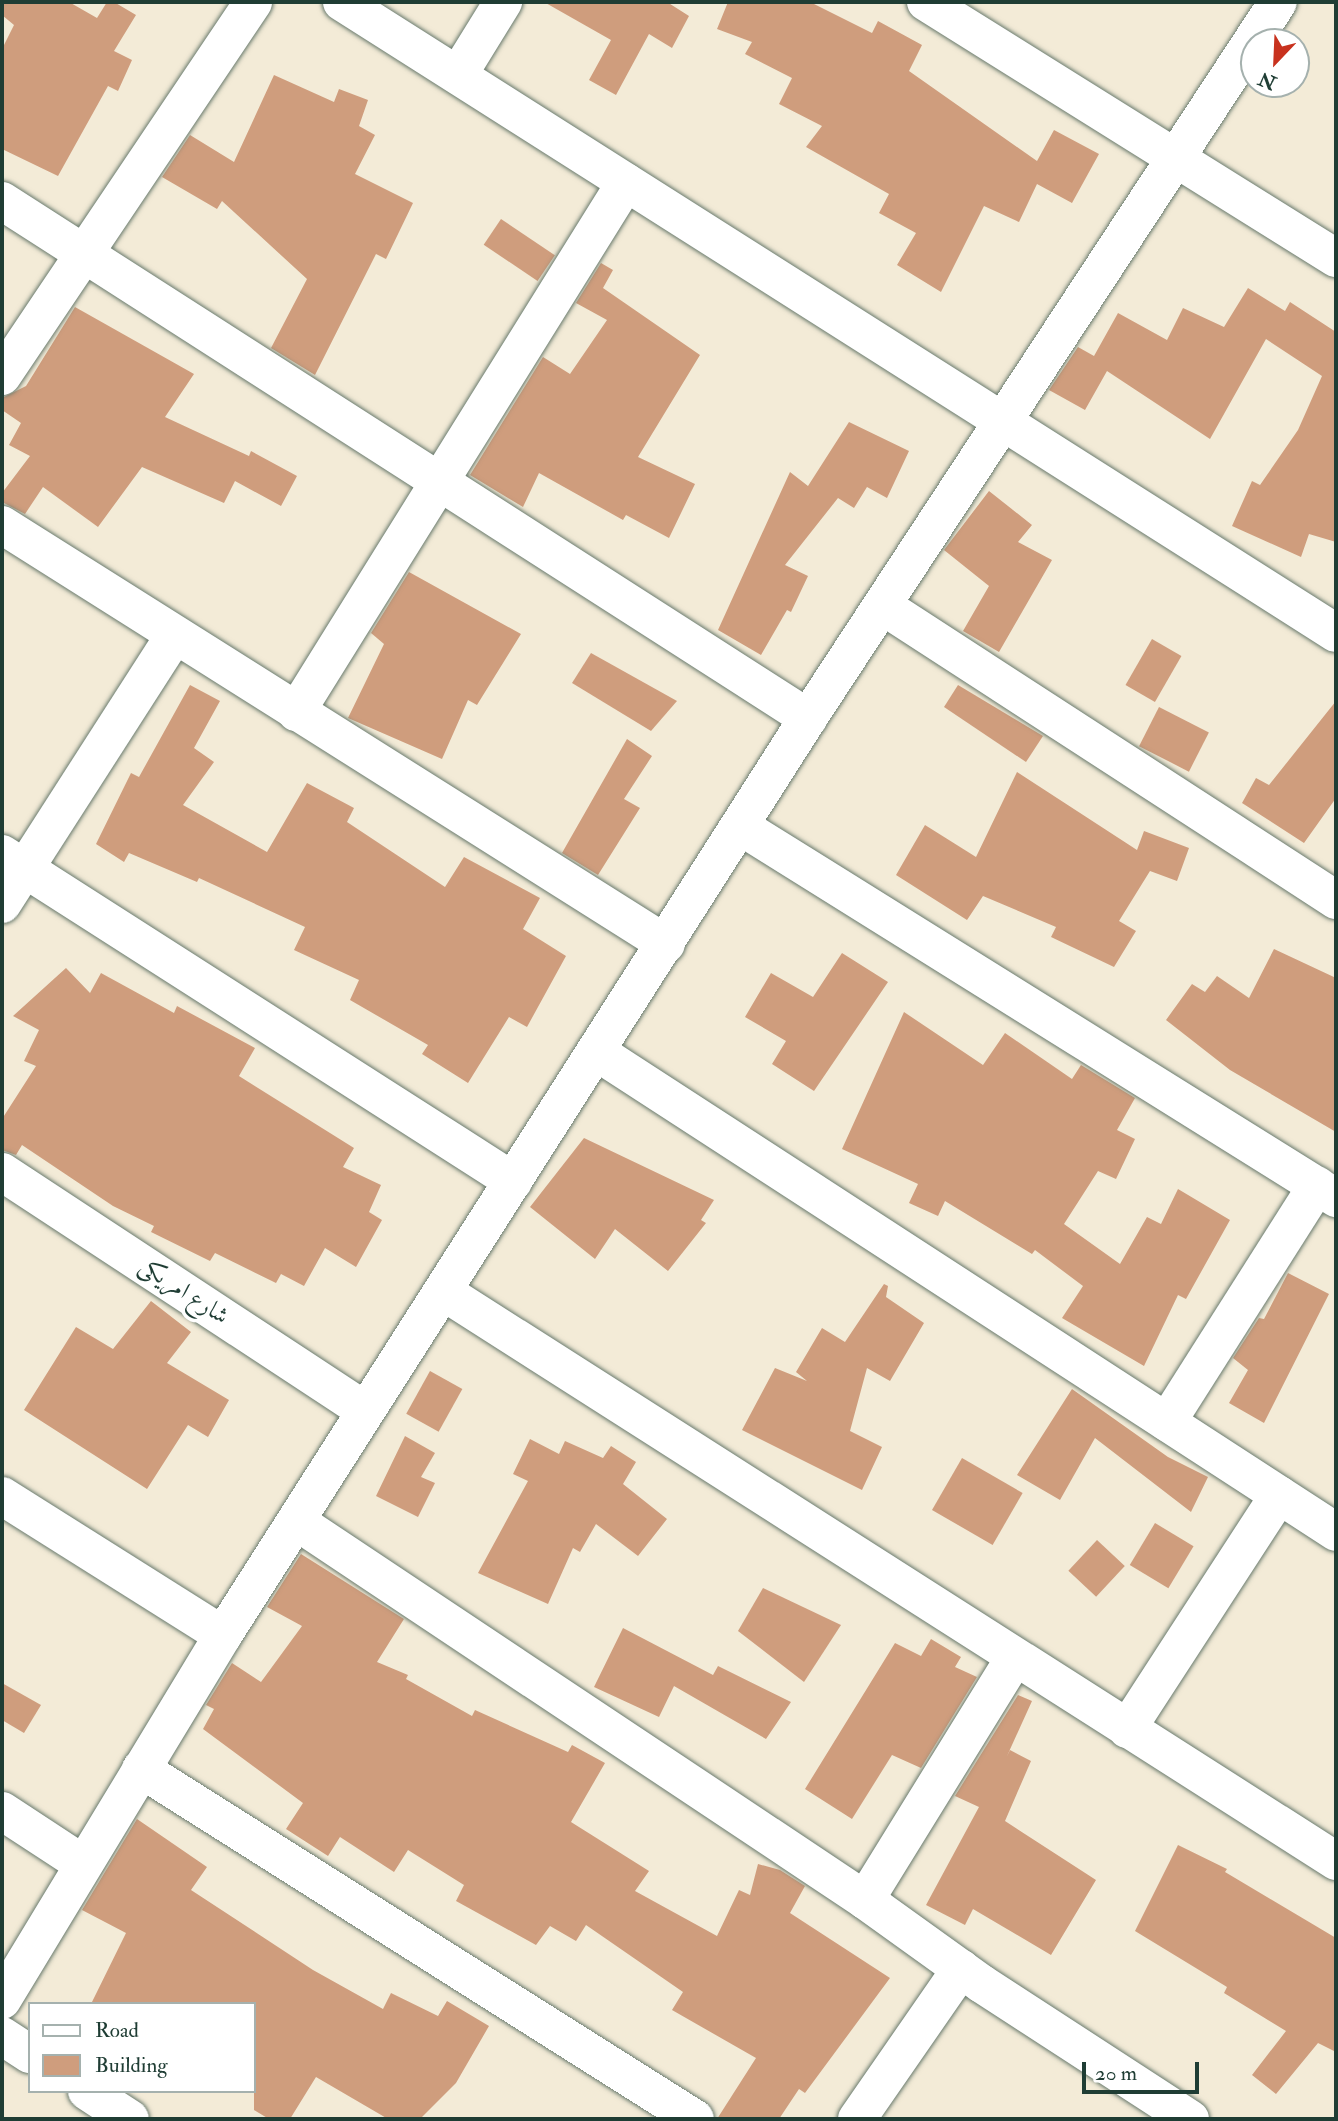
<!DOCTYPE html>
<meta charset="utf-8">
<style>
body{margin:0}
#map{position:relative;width:1338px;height:2121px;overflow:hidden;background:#f3ebd7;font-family:"IM FELL Double Pica",Amiri,serif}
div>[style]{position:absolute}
.building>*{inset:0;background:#cf9d7d;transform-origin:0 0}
.roads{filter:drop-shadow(0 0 2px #697a6d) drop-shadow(0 0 2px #697a6d)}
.minor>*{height:38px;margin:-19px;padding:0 19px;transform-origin:19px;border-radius:19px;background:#fff}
span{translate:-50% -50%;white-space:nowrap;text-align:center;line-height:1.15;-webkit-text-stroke:7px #fff;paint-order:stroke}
.street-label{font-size:24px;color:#1f3d34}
.frame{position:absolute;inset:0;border:4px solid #1f3d34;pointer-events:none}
.legend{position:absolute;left:28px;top:2002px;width:228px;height:91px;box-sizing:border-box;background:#fff;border:2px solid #a5b1ae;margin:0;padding:9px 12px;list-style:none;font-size:21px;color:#1f3d34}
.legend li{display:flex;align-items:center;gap:14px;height:35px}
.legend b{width:35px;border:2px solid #a5b1ae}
.north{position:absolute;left:1240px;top:28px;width:70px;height:70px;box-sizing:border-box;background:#fff;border:2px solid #a5b1ae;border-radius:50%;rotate:203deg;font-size:19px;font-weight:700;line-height:28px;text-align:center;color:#1f3d34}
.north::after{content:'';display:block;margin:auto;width:24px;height:32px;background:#c8321e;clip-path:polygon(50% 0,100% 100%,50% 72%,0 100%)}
.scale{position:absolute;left:1082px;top:2062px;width:117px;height:32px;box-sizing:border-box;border:4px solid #1f3d34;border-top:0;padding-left:9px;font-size:21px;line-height:24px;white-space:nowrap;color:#1f3d34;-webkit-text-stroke:5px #fff;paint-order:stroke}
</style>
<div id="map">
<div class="building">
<i style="clip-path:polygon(2px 2px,69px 2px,97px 18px,107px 2px,114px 2px,136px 15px,114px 51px,132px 60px,118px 91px,108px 86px,58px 176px,2px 149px,2px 49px,14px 25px,2px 15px)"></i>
<i style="clip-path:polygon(544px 2px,667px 2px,689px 16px,672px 48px,649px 34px,616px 95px,589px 80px,611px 40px)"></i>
<i style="clip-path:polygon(728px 2px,810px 2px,872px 33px,878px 21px,922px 45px,909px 71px,1037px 161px,1054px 130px,1099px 154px,1072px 203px,1037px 184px,1019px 222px,984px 206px,941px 292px,897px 265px,916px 233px,879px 213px,889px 194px,806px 147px,822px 126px,779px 104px,792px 78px,745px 54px,752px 42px,717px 29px)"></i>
<i style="clip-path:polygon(274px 75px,334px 102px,339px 89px,368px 100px,359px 126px,375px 135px,355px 174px,413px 203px,386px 259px,376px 254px,315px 375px,271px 348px,307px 279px,222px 201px,217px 209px,162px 177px,190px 135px,234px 162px)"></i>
<i style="left:501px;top:219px;width:65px;height:31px;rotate:34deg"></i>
<i style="clip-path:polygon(601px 263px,613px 270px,603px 288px,700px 355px,638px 457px,695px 484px,669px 538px,626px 515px,623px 520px,539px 473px,523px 507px,470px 475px,543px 357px,570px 374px,607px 320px,576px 303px)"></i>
<i style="clip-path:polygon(1248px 288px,1285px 311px,1290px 302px,1336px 332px,1336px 542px,1309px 534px,1301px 557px,1232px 526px,1252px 481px,1260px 485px,1298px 430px,1322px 376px,1266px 339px,1210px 439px,1107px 371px,1085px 410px,1049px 390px,1078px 347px,1094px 356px,1118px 313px,1167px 340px,1183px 308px,1224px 327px)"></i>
<i style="clip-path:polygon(75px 307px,194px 374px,165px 417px,249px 456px,251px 451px,297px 476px,281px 506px,235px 481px,224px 503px,142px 467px,98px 527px,43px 487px,25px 514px,2px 502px,2px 493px,30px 456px,9px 445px,21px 423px,2px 410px,2px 398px,26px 386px)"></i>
<i style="clip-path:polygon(849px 422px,909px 451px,887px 498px,867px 487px,854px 508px,838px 498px,785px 565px,808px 576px,791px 612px,787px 610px,761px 655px,718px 630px,790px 472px,808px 486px)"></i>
<i style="clip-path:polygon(989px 491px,1032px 525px,1018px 542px,1052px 560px,999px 652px,963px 631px,989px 586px,944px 550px)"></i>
<i style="clip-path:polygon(409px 572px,521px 634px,477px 705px,468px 700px,442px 759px,348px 718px,384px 644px,371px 633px)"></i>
<i style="left:1152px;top:639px;width:34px;height:53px;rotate:30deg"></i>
<i style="clip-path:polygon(591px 653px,677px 701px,651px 731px,572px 683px)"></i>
<i style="clip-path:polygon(190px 685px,220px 701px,194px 748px,214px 762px,183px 805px,267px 852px,307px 783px,354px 808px,347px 822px,445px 887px,464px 857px,540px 898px,523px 929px,566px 956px,527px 1027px,509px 1017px,468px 1083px,422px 1054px,428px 1045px,350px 1000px,359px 980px,294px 950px,305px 927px,199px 878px,197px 882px,129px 853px,124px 862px,96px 844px,131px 773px,139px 777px)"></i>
<i style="clip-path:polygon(958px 685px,1043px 736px,1026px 762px,944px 707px)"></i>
<i style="clip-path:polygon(1336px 701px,1336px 798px,1304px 843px,1242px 803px,1256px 778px,1269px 785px)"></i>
<i style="left:1159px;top:707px;width:56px;height:44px;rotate:27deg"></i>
<i style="clip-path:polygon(627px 739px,652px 756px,624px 799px,640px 808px,598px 875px,562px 853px)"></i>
<i style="clip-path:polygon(1017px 772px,1137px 850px,1144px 831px,1189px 848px,1177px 881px,1150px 871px,1119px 921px,1136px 931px,1114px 967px,1051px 937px,1056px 927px,983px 896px,967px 920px,896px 875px,925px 825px,976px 857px)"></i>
<i style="clip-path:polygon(1274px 949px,1336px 978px,1336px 1132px,1230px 1070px,1166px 1020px,1192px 984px,1205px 992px,1217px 976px,1249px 998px)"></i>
<i style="clip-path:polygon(842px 953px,888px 982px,814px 1091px,772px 1064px,786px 1041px,745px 1017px,771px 973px,813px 997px)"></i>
<i style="clip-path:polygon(66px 968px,90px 993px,101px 973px,174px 1013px,177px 1006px,255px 1048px,239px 1076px,354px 1148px,343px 1167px,381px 1185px,369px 1212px,382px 1220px,356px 1267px,325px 1248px,304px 1286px,281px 1274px,276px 1283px,215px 1253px,210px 1261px,151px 1232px,154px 1226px,113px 1206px,22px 1145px,16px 1155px,2px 1150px,2px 1119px,36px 1066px,24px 1061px,39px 1030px,13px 1016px)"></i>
<i style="clip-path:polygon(904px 1012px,983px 1065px,1005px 1033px,1072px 1079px,1081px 1065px,1135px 1098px,1117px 1130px,1135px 1139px,1116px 1179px,1098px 1171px,1064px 1224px,1120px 1264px,1147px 1217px,1161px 1224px,1178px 1189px,1230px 1220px,1186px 1299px,1178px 1295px,1144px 1366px,1062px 1318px,1083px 1286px,1035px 1250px,1032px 1254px,945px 1201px,938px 1216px,909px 1203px,918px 1184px,842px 1149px)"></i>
<i style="clip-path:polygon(584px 1138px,714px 1200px,701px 1220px,706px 1223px,668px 1271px,615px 1229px,595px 1259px,530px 1207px)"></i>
<i style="clip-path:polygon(1288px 1273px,1329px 1294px,1264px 1423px,1229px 1403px,1248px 1370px,1233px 1358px,1259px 1318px,1264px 1319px)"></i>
<i style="clip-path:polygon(884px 1284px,888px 1286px,886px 1297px,924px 1323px,890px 1381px,867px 1368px,850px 1431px,882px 1447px,862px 1490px,742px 1430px,775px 1368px,807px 1381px,796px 1372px,822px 1328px,845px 1342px)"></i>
<i style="clip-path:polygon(151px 1301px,191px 1332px,167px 1363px,229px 1400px,208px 1437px,188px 1425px,147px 1489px,24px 1410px,76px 1327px,113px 1349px)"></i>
<i style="left:430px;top:1371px;width:37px;height:49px;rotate:29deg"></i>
<i style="clip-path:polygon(1072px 1389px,1168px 1457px,1208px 1477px,1191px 1512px,1095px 1438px,1060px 1500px,1017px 1475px)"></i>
<i style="clip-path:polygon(405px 1436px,435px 1453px,421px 1477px,435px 1483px,418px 1517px,376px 1496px)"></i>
<i style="clip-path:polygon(530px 1439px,559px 1454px,565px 1441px,603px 1458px,611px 1446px,636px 1462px,623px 1484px,667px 1519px,638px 1556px,596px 1524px,580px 1552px,573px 1548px,548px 1604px,478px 1573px,528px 1481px,513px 1474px)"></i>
<i style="left:962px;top:1458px;width:70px;height:60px;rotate:30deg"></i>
<i style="left:1155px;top:1523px;width:45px;height:49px;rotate:31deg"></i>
<i style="left:1097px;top:1540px;width:38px;height:42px;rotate:43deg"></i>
<i style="clip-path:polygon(301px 1554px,404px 1619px,377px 1662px,408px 1675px,406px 1679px,472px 1716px,475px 1710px,568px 1752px,572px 1745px,605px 1763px,571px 1822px,649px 1871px,635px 1891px,717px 1936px,739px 1890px,750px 1895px,758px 1864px,780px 1870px,805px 1886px,790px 1913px,890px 1978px,805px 2093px,799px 2089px,779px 2119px,717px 2119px,756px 2058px,672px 2010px,683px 1992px,586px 1925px,576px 1941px,550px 1926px,536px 1945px,456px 1901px,464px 1885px,408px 1850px,394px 1872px,340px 1837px,328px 1856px,286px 1829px,303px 1803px,203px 1729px,214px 1709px,206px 1705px,232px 1663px,261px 1682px,302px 1626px,267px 1607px)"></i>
<i style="clip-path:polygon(763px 1588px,841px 1625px,804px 1682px,738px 1631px)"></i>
<i style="clip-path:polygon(623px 1628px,713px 1675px,718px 1666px,791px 1702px,766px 1739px,674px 1686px,659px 1717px,594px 1687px)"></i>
<i style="clip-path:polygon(931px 1639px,961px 1657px,955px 1667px,977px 1677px,921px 1768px,892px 1755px,852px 1819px,805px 1789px,895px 1643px,921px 1656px)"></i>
<i style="clip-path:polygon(2px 1683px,41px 1705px,24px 1733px,2px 1720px)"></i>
<i style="clip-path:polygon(1018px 1695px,1032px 1701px,1007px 1756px,1010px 1750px,1031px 1761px,1005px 1821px,1096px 1880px,1051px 1955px,973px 1909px,965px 1925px,926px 1905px,979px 1807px,955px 1796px)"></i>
<i style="clip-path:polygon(137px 1819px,207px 1867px,191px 1890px,313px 1970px,383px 2009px,391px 1993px,438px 2016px,447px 2001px,489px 2026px,456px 2083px,420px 2119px,388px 2119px,316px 2077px,290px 2119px,269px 2119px,254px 2110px,254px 2004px,91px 2004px,126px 1933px,82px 1910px)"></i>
<i style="clip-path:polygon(1178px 1845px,1227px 1869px,1225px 1872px,1336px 1938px,1336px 2052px,1318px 2043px,1276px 2094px,1252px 2075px,1286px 2031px,1224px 1993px,1227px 1987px,1135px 1931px)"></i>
</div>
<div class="roads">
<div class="minor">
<i style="left:342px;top:2px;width:1177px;rotate:32.41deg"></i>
<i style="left:926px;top:2px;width:483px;rotate:32deg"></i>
<i style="left:458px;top:75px;width:86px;rotate:-58.3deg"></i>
<i style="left:2px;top:201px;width:958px;rotate:32.68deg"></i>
<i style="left:2px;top:376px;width:450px;rotate:-56.1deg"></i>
<i style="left:2px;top:525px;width:785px;rotate:32.25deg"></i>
<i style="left:883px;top:606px;width:540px;rotate:32.98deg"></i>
<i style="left:296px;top:712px;width:624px;rotate:-58.09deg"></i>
<i style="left:740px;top:826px;width:703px;rotate:31.97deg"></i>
<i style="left:2px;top:854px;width:607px;rotate:32.62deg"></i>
<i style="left:2px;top:904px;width:318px;rotate:-57.3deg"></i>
<i style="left:597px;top:1052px;width:881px;rotate:33deg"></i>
<i style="left:2px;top:1172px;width:435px;rotate:33.3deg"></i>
<i style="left:444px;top:1292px;width:1058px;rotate:32.53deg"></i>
<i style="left:1167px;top:1422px;width:280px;rotate:-57.6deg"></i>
<i style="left:2px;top:1496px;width:261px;rotate:32.2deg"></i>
<i style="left:296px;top:1521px;width:684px;rotate:33.67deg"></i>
<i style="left:865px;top:1900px;width:144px;rotate:35.7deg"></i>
<i style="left:982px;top:1984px;width:248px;rotate:33deg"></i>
<i style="left:1127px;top:1729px;width:279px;rotate:-57deg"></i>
<i style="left:141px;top:1769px;width:655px;rotate:32.28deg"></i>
<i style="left:2px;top:1811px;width:97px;rotate:33.2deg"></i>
<i style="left:865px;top:1900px;width:283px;rotate:-58.3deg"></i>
<i style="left:2px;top:2000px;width:427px;rotate:-58.8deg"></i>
<i style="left:223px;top:1635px;width:1088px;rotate:-57.46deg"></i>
<i style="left:808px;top:718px;width:856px;rotate:-56.72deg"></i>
<i style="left:2px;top:2036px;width:33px;rotate:33deg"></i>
<i style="left:87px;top:2091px;width:51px;rotate:33.1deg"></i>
<i style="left:857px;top:2119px;width:183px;rotate:-55.3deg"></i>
</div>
</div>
<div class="street-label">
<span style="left:184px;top:1291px;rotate:33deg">شارع امريكى</span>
</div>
<div class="frame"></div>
<ul class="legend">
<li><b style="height:9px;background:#fff"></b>Road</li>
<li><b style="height:19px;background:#cf9d7d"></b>Building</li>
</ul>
<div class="north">N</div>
<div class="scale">20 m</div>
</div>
